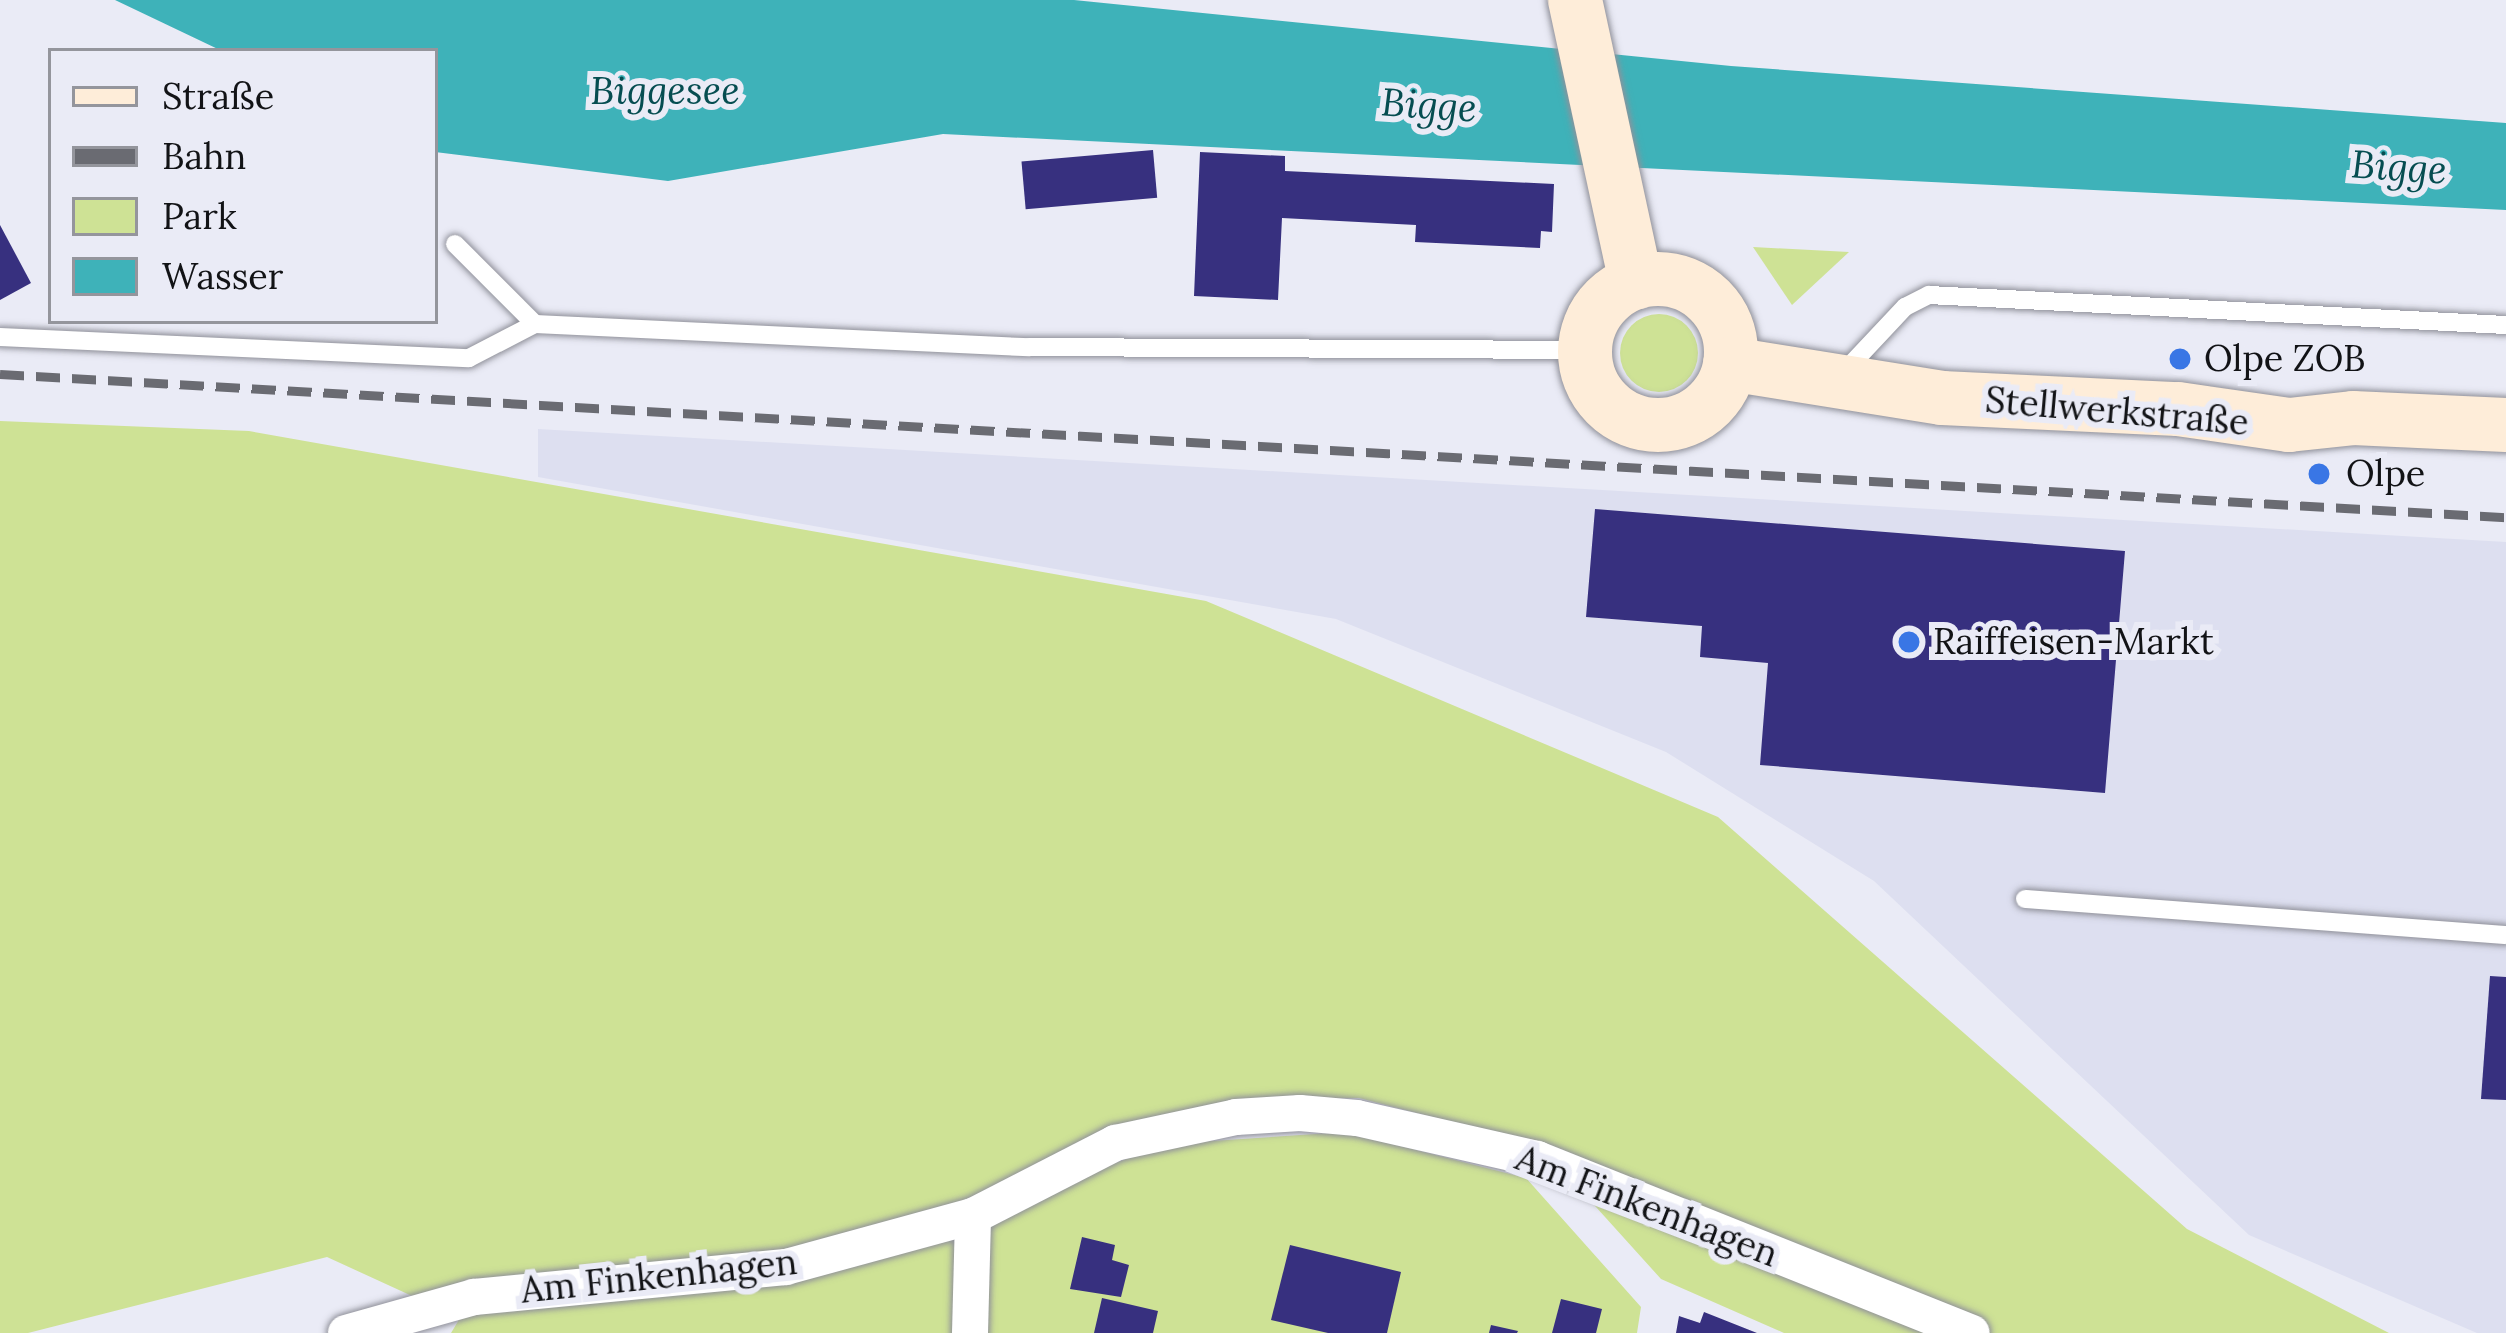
<!DOCTYPE html>
<meta charset="utf-8">
<style>
body{margin:0}
#map{position:relative;width:2506px;height:1333px;overflow:hidden;background:#eaebf6;font-family:Lora,serif}
div>[style]{position:absolute}
.built>*{inset:0;background:#dddff0}
.green>*{inset:0;background:#cee295}
.round{border-radius:50%}
.water>*{inset:0;background:#3eb2b9}
.building>*{inset:0;background:#37307f;transform-origin:0 0}
.roads{filter:drop-shadow(0 0 3px #90919a) drop-shadow(0 0 3px #90919a)}
.lane>*{height:18px;margin:-9px;padding:0 9px;transform-origin:9px;border-radius:9px;background:#fff}
.street>*{height:36px;margin:-18px;padding:0 18px;transform-origin:18px;border-radius:18px;background:#fff}
.secondary>*{height:54px;margin:-27px;padding:0 27px;transform-origin:27px;border-radius:27px;background:#feedd9}
.secondary>.ring{margin:-27px;padding:0;box-sizing:content-box;background:none;border:54px solid #feedd9;border-radius:50%}
.rail>*{height:9px;margin-top:-4.5px;transform-origin:0;background:repeating-linear-gradient(90deg,#6a6b72 0 24px,transparent 0 36px)}
.dots>*{width:33px;height:33px;translate:-50% -50%;box-sizing:border-box;border:6px solid #eaebf6;border-radius:50%}
span{translate:-50% -50%;white-space:nowrap;text-align:center;line-height:1.15;-webkit-text-stroke:12px #eaebf6;paint-order:stroke}
.poi-label{font-size:36px;color:#121316}
.left{translate:0 -50%;text-align:left}
.street-label{font-size:36px;color:#121316}
.water-label{font-size:39px;color:#064d51;font-style:italic}
.legend{position:absolute;left:48px;top:48px;width:390px;height:276px;box-sizing:border-box;background:#eaebf6;border:3px solid #94959c;margin:0;padding:15px 21px;list-style:none;font-size:36px;color:#121316}
.legend li{display:flex;align-items:center;gap:24px;height:60px}
.legend b{width:60px;border:3px solid #94959c}
</style>
<div id="map">
<div class="built">
<i style="clip-path:polygon(538px 429px,2506px 542px,2506px 1333px,2477px 1333px,2249px 1235px,1874px 881px,1666px 752px,1336px 619px,538px 477px)"></i>
</div>
<div class="green">
<i style="clip-path:polygon(1753px 247px,1849px 252px,1792px 305px)"></i>
<i class="round" style="left:1620px;top:314px;width:78px;height:78px"></i>
<i style="clip-path:polygon(0 421px,249px 431px,1206px 601px,1718px 817px,2187px 1229px,2389px 1333px,1784px 1333px,1661px 1279px,1540px 1145px,1359px 1098px,1247px 1100px,982px 1212px,1167px 1144px,1345px 1132px,1526px 1178px,1641px 1307px,1637px 1333px,451px 1333px,460px 1318px,327px 1257px,28px 1333px,0 1333px)"></i>
</div>
<div class="water">
<i style="clip-path:polygon(115px 0,1074px 0,1731px 66px,2506px 123px,2506px 210px,943px 134px,668px 181px,435px 152px,435px 51px,222px 51px)"></i>
</div>
<div class="building">
<i style="left:1153px;top:150px;width:48px;height:132px;rotate:85deg"></i>
<i style="clip-path:polygon(1200px 152px,1285px 156px,1285px 171px,1554px 184px,1552px 232px,1541px 231px,1540px 248px,1415px 242px,1416px 225px,1282px 218px,1278px 300px,1194px 296px)"></i>
<i style="clip-path:polygon(0 225px,31px 283px,0 300px)"></i>
<i style="clip-path:polygon(1595px 509px,2125px 551px,2105px 793px,1760px 765px,1768px 663px,1700px 657px,1702px 626px,1586px 617px)"></i>
<i style="clip-path:polygon(2490px 976px,2506px 977px,2506px 1100px,2481px 1099px)"></i>
<i style="clip-path:polygon(1082px 1237px,1115px 1245px,1112px 1260px,1129px 1265px,1121px 1297px,1070px 1289px)"></i>
<i style="clip-path:polygon(1290px 1245px,1401px 1272px,1387px 1333px,1328px 1333px,1271px 1320px)"></i>
<i style="clip-path:polygon(1102px 1298px,1158px 1311px,1153px 1333px,1094px 1333px)"></i>
<i style="clip-path:polygon(1561px 1299px,1602px 1309px,1596px 1333px,1552px 1333px)"></i>
<i style="clip-path:polygon(1704px 1312px,1757px 1333px,1676px 1333px,1679px 1316px,1700px 1323px)"></i>
<i style="clip-path:polygon(1491px 1325px,1518px 1331px,1517px 1333px,1489px 1333px)"></i>
</div>
<div class="roads">
<div class="lane">
<i style="left:455px;top:244px;width:113px;rotate:45deg"></i>
<i style="left:0;top:337px;width:469px;rotate:2.6deg"></i>
<i style="left:469px;top:358px;width:74px;rotate:-27.3deg"></i>
<i style="left:535px;top:324px;width:495px;rotate:2.7deg"></i>
<i style="left:1029px;top:347px;width:555px;rotate:0.31deg"></i>
<i style="left:1843px;top:373px;width:91px;rotate:-46.8deg"></i>
<i style="left:1905px;top:307px;width:27px;rotate:-27deg"></i>
<i style="left:1929px;top:295px;width:578px;rotate:2.98deg"></i>
<i style="left:2025px;top:899px;width:482px;rotate:4.3deg"></i>
</div>
<div class="street">
<i style="left:346px;top:1333px;width:133px;rotate:-15.7deg"></i>
<i style="left:474px;top:1297px;width:313px;rotate:-5.5deg"></i>
<i style="left:786px;top:1267px;width:194px;rotate:-15.3deg"></i>
<i style="left:973px;top:1216px;width:160px;rotate:-27.2deg"></i>
<i style="left:1115px;top:1143px;width:124px;rotate:-12.1deg"></i>
<i style="left:1236px;top:1117px;width:64px;rotate:-3.6deg"></i>
<i style="left:1300px;top:1113px;width:57px;rotate:5deg"></i>
<i style="left:1357px;top:1118px;width:185px;rotate:12.8deg"></i>
<i style="left:1537px;top:1159px;width:468px;rotate:21.8deg"></i>
<i style="left:970px;top:1333px;width:117px;rotate:-88.5deg"></i>
</div>
<div class="secondary">
<i style="left:1575px;top:0;width:289px;rotate:77.8deg"></i>
<i class="ring" style="left:1585px;top:279px;width:92px;height:92px"></i>
<i style="left:1730px;top:364px;width:215px;rotate:9.1deg"></i>
<i style="left:1942px;top:398px;width:236px;rotate:2.7deg"></i>
<i style="left:2178px;top:409px;width:112px;rotate:8.2deg"></i>
<i style="left:2289px;top:425px;width:64px;rotate:-6.2deg"></i>
<i style="left:2353px;top:418px;width:153px;rotate:2.6deg"></i>
</div>
</div>
<div class="rail">
<i style="left:0;top:374px;width:2510px;rotate:3.27deg"></i>
</div>
<div class="dots">
<i style="left:2180px;top:359px;background:#3976e5"></i>
<i style="left:2319px;top:474px;background:#3976e5"></i>
<i style="left:1909px;top:642px;background:#3976e5"></i>
</div>
<div class="poi-label">
<span class="left" style="left:2204px;top:359px">Olpe ZOB</span>
<span class="left" style="left:2346px;top:474px">Olpe</span>
<span class="left" style="left:1933px;top:642px">Raiffeisen-Markt</span>
</div>
<div class="street-label">
<span style="left:2117px;top:411px;rotate:5deg">Stellwerkstraße</span>
<span style="left:1647px;top:1206px;rotate:21deg">Am Finkenhagen</span>
<span style="left:659px;top:1276px;rotate:-6deg">Am Finkenhagen</span>
</div>
<div class="water-label">
<span style="left:665px;top:90px">Biggesee</span>
<span style="left:1429px;top:105px;rotate:4deg">Bigge</span>
<span style="left:2399px;top:167px;rotate:4deg">Bigge</span>
</div>
<ul class="legend">
<li><b style="height:15px;background:#feedd9"></b>Straße</li>
<li><b style="height:15px;background:#6a6b72"></b>Bahn</li>
<li><b style="height:33px;background:#cee295"></b>Park</li>
<li><b style="height:33px;background:#3eb2b9"></b>Wasser</li>
</ul>
</div>
